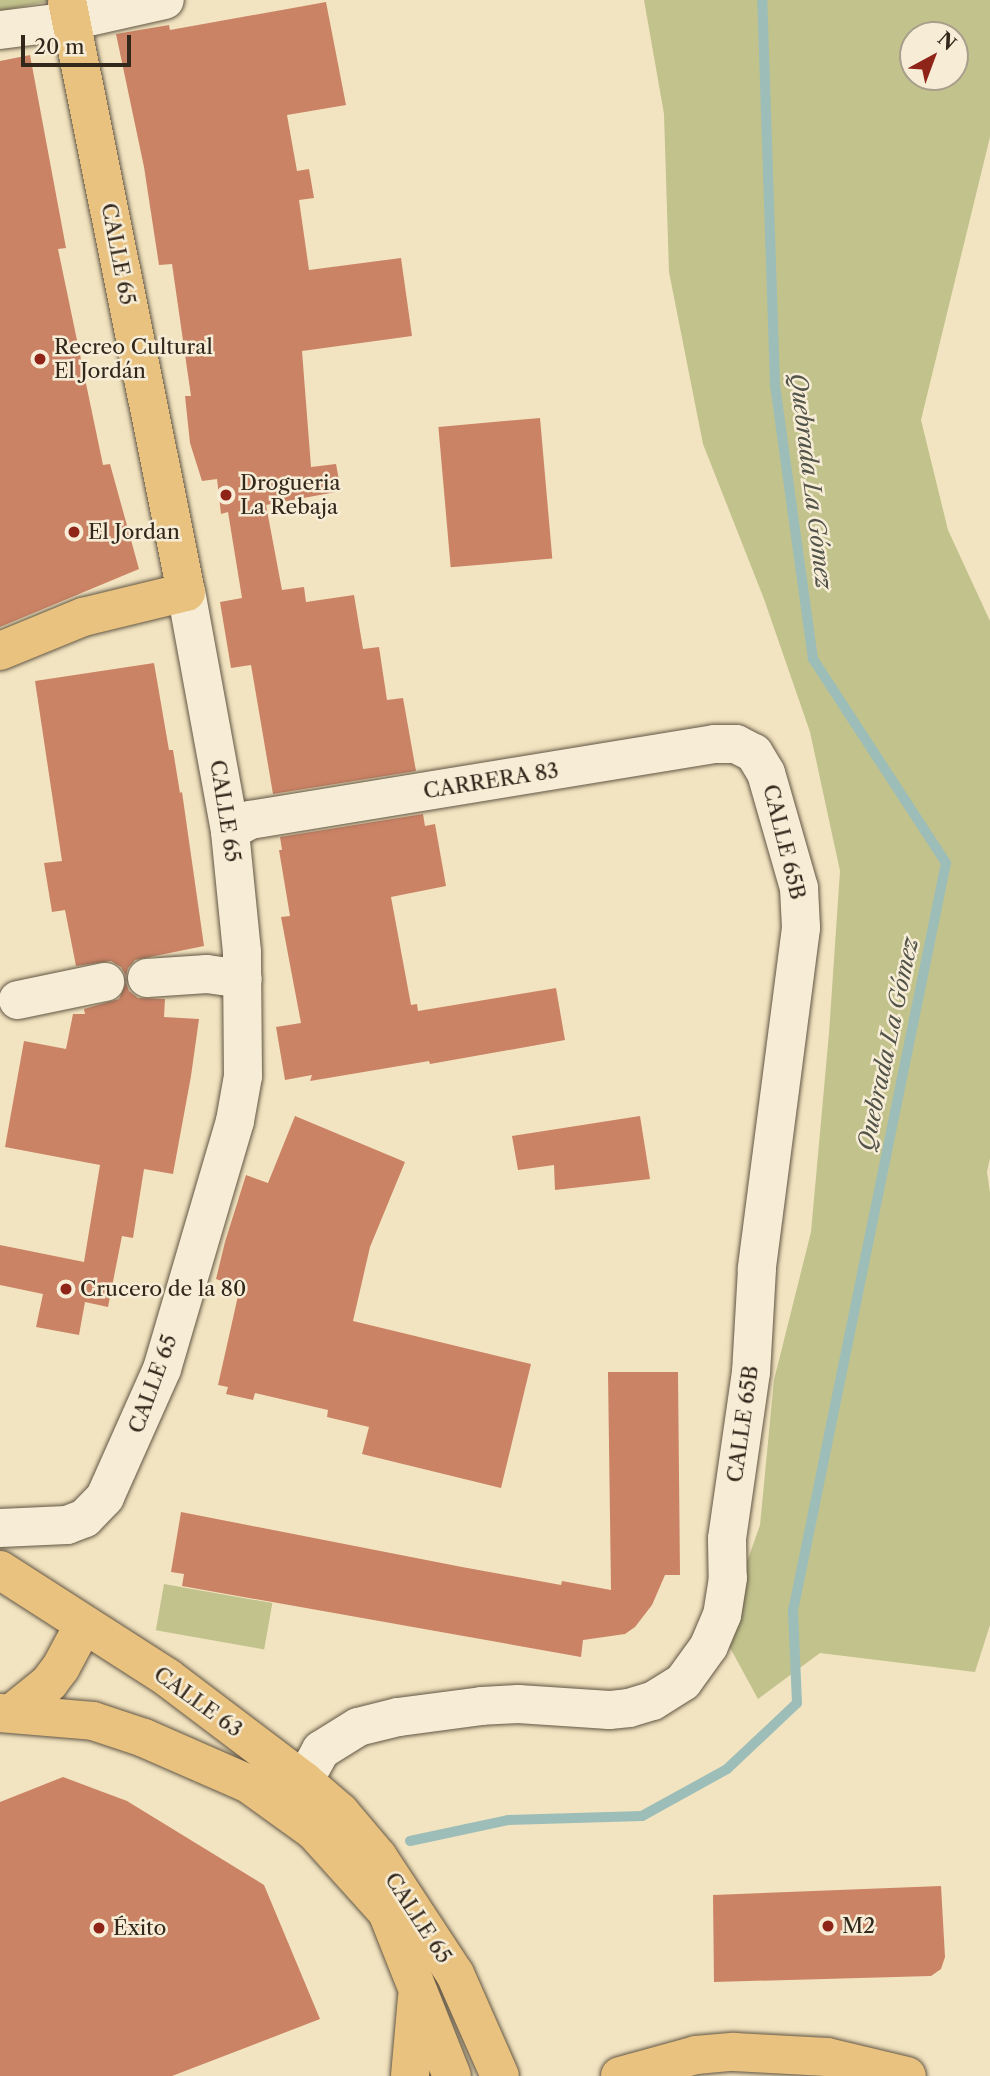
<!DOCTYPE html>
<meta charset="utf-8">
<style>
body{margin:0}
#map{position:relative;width:990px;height:2076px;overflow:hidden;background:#f2e4c0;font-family:"Libre Caslon Text",serif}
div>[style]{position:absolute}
.green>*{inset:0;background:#c2c28d;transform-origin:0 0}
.stream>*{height:10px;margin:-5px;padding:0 5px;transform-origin:5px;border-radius:5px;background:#9dbdb9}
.building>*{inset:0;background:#cb8365;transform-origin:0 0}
.roads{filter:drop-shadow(0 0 2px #625644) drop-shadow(0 0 2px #625644)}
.minor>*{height:38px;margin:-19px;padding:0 19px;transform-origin:19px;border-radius:19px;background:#f7edd6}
.major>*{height:38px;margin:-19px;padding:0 19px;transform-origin:19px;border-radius:19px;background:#e9c280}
.highway>*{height:38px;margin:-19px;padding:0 19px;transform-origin:19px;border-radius:19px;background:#e9c280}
.dots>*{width:19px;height:19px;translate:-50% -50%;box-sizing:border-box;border:4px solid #f7edd6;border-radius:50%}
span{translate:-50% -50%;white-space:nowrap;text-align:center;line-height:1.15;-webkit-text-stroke:5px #f7edd6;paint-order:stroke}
.street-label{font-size:21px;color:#32271b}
.poi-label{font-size:21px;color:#32271b}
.left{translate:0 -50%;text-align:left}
.water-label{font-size:23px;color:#52544a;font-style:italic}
.north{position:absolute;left:899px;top:21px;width:70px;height:70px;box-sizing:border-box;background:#f7edd6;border:2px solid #a89e8b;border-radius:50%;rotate:41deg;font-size:19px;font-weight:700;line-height:28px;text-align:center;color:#32271b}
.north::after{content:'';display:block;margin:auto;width:24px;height:32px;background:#8f2418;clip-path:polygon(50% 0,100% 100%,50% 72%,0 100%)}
.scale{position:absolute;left:21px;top:35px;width:110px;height:32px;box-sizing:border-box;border:4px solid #32271b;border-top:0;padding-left:9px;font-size:21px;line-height:24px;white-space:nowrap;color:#32271b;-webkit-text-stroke:5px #f7edd6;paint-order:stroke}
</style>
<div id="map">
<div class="green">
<i style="clip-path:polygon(0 0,55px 0,0 11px)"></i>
<i style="clip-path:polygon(evenodd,644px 0,990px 0,990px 137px,921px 420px,948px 530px,990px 621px,990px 1158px,987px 1172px,990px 1192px,990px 1625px,975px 1672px,820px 1653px,758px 1699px,722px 1633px,760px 1525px,774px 1380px,811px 1232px,829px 1033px,840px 871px,810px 732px,764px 599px,703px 444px,669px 272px,664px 114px,644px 0,913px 35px,955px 35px,955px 77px,913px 77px,913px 35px)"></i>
<i style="left:164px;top:1584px;width:110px;height:47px;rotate:10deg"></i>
</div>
<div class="stream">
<i style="left:410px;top:1841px;width:100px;rotate:-12.1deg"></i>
<i style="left:508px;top:1820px;width:134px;rotate:-1.7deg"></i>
<i style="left:642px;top:1816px;width:97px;rotate:-28.9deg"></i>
<i style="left:727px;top:1769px;width:96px;rotate:-43.3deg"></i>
<i style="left:797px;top:1703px;width:92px;rotate:-92.5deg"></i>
<i style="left:793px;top:1611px;width:763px;rotate:-78.44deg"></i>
<i style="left:946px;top:863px;width:244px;rotate:-123.1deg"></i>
<i style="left:813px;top:659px;width:278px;rotate:-97.9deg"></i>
<i style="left:775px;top:384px;width:384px;rotate:-91.9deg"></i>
</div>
<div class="building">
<i style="clip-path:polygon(326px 2px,346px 105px,287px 115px,297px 171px,309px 169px,314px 198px,299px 200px,309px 270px,401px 258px,412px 336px,302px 351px,311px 467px,336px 464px,341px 491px,266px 505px,282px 590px,304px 587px,306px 602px,354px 595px,363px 649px,379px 647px,387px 700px,403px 698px,416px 771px,273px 794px,251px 665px,231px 668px,220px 602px,242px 598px,228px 512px,221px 514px,217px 479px,202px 481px,190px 443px,185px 396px,191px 396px,172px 264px,159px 265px,144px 167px,116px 34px,169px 25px,170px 30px)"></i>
<i style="clip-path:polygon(30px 55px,66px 248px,58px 249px,103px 465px,110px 464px,139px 569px,0 627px,0 61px)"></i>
<i style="left:540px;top:418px;width:141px;height:102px;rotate:85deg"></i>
<i style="clip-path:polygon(154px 663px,169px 750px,173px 750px,180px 793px,182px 792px,204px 946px,135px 960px,128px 968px,126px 976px,121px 967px,111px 961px,76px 966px,65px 910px,52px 912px,44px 863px,62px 861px,35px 681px)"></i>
<i style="clip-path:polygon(423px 814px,425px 826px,435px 824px,446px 886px,391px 897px,411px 1005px,417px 1004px,418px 1011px,556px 988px,565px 1040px,430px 1064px,429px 1061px,310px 1081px,312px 1075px,285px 1080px,276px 1027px,301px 1023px,281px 917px,290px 916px,279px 850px,282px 850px,280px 837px)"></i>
<i style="clip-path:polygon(126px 983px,129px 991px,138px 998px,165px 999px,164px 1017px,199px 1019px,191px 1076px,173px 1174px,144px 1169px,133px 1238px,122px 1236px,108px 1307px,85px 1302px,79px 1335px,36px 1327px,43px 1294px,0 1285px,0 1245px,84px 1262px,100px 1165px,5px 1147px,24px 1041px,66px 1049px,73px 1014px,85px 1014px,84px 1009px,119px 999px)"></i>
<i style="clip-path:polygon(295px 1116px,405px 1162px,370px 1247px,353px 1321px,531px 1364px,501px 1488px,362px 1454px,369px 1427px,327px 1417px,328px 1410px,255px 1393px,253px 1400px,226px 1394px,228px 1387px,218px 1385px,240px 1287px,216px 1279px,225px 1242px,246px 1175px,268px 1183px)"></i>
<i style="clip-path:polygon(640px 1116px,650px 1179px,555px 1190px,554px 1165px,518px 1170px,512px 1136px)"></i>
<i style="clip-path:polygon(608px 1372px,678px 1372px,680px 1575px,665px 1575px,652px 1605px,635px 1627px,625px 1634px,583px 1640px,581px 1657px,182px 1586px,184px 1574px,171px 1572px,181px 1512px,462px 1567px,561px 1585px,562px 1581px,611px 1590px)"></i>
<i style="clip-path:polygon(63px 1777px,127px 1801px,264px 1885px,320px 2019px,172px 2076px,0 2076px,0 1802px)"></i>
<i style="clip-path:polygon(941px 1886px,945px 1957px,941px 1969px,931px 1976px,714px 1982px,713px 1895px)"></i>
</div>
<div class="roads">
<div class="minor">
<i style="left:0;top:30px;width:72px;rotate:-7.2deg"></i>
<i style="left:71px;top:21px;width:96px;rotate:-12.6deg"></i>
<i style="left:230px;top:831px;width:23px;rotate:-29deg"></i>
<i style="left:250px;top:820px;width:471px;rotate:-9.3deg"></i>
<i style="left:715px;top:744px;width:21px"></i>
<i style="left:736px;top:744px;width:20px;rotate:27deg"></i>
<i style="left:754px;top:753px;width:23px;rotate:59deg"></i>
<i style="left:766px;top:773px;width:120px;rotate:74deg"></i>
<i style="left:799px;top:888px;width:40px;rotate:87.1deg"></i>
<i style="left:801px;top:928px;width:344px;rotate:97.4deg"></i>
<i style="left:757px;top:1269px;width:103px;rotate:93.3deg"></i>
<i style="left:751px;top:1372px;width:169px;rotate:98.2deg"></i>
<i style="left:727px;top:1539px;width:39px;rotate:89deg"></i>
<i style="left:728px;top:1578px;width:37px;rotate:99deg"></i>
<i style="left:722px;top:1615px;width:34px;rotate:113deg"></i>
<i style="left:709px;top:1646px;width:44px;rotate:125.8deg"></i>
<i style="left:683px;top:1682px;width:36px;rotate:148deg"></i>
<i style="left:652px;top:1701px;width:24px;rotate:163deg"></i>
<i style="left:629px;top:1708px;width:20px;rotate:174deg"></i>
<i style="left:609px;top:1710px;width:91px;rotate:-176.2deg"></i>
<i style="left:518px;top:1704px;width:36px;rotate:177deg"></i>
<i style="left:482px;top:1706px;width:85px;rotate:172.5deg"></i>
<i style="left:398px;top:1717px;width:41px;rotate:166deg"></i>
<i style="left:358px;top:1727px;width:44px;rotate:148.1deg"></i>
<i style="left:321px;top:1750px;width:35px;rotate:119deg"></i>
<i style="left:147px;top:978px;width:60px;rotate:-3.8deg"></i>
<i style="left:207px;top:974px;width:36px;rotate:8deg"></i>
<i style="left:18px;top:1000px;width:89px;rotate:-11.7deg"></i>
<i style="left:0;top:1528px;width:67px;rotate:-2.6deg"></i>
<i style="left:67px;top:1525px;width:19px;rotate:-21deg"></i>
<i style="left:85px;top:1518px;width:29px;rotate:-46deg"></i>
<i style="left:105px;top:1497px;width:140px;rotate:-66deg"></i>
<i style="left:162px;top:1369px;width:259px;rotate:-73.6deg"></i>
<i style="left:235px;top:1121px;width:46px;rotate:-79.9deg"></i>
<i style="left:243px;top:1076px;width:124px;rotate:-90.5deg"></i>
<i style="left:242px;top:952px;width:122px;rotate:-95.7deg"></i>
<i style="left:230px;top:831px;width:243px;rotate:-100.4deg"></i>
</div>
<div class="major">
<i style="left:0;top:651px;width:90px;rotate:-22.3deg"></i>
<i style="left:83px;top:617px;width:106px;rotate:-13.6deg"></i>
<i style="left:186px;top:592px;width:604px;rotate:-101.37deg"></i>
<i style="left:0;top:1570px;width:200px;rotate:32.7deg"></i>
<i style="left:168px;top:1678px;width:171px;rotate:37.1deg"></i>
<i style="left:304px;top:1781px;width:48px;rotate:40.7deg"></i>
<i style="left:340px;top:1812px;width:59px;rotate:49.8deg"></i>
<i style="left:378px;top:1857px;width:140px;rotate:56.7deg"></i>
<i style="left:455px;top:1974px;width:111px;rotate:66.2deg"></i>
<i style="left:382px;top:1880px;width:32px;rotate:81deg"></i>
<i style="left:387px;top:1912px;width:176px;rotate:68.4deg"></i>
<i style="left:410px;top:2076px;width:79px;rotate:-84.9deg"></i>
<i style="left:620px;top:2076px;width:79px;rotate:-15.4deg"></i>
<i style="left:696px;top:2055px;width:38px;rotate:-5deg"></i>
<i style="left:734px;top:2052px;width:93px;rotate:3.1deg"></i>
<i style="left:827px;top:2057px;width:82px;rotate:13.4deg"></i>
</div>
<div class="highway">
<i style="left:0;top:1713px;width:93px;rotate:4.9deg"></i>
<i style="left:93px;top:1721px;width:54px;rotate:18.4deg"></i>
<i style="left:144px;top:1738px;width:115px;rotate:23.7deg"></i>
<i style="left:249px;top:1784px;width:80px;rotate:35.9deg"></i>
<i style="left:314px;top:1831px;width:109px;rotate:48deg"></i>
<i style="left:12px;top:1713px;width:48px;rotate:-39deg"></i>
<i style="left:49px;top:1683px;width:20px;rotate:-53deg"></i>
<i style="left:61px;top:1667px;width:47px;rotate:-61.8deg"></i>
</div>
</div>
<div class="dots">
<i style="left:40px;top:359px;background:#8f2418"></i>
<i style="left:226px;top:495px;background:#8f2418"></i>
<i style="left:74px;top:532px;background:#8f2418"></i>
<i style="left:66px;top:1289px;background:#8f2418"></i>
<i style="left:828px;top:1926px;background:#8f2418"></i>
<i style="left:99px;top:1928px;background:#8f2418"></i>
</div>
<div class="street-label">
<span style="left:118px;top:254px;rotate:79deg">CALLE 65</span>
<span style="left:491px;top:781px;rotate:-9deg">CARRERA 83</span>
<span style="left:225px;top:811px;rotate:81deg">CALLE 65</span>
<span style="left:784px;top:842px;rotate:76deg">CALLE 65B</span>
<span style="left:153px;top:1384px;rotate:-70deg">CALLE 65</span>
<span style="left:743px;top:1424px;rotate:-82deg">CALLE 65B</span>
<span style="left:198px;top:1702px;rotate:36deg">CALLE 63</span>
<span style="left:418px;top:1918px;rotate:57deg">CALLE 65</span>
</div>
<div class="poi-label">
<span class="left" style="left:54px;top:359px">Recreo Cultural<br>El Jordán</span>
<span class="left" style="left:240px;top:495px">Drogueria<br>La Rebaja</span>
<span class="left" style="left:88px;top:532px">El Jordan</span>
<span class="left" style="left:80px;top:1289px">Crucero de la 80</span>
<span class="left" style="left:842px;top:1926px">M2</span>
<span class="left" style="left:113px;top:1928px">Éxito</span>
</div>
<div class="water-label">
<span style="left:811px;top:481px;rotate:83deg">Quebrada La Gómez</span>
<span style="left:888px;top:1044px;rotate:-78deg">Quebrada La Gómez</span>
</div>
<div class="north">N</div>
<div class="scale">20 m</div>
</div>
